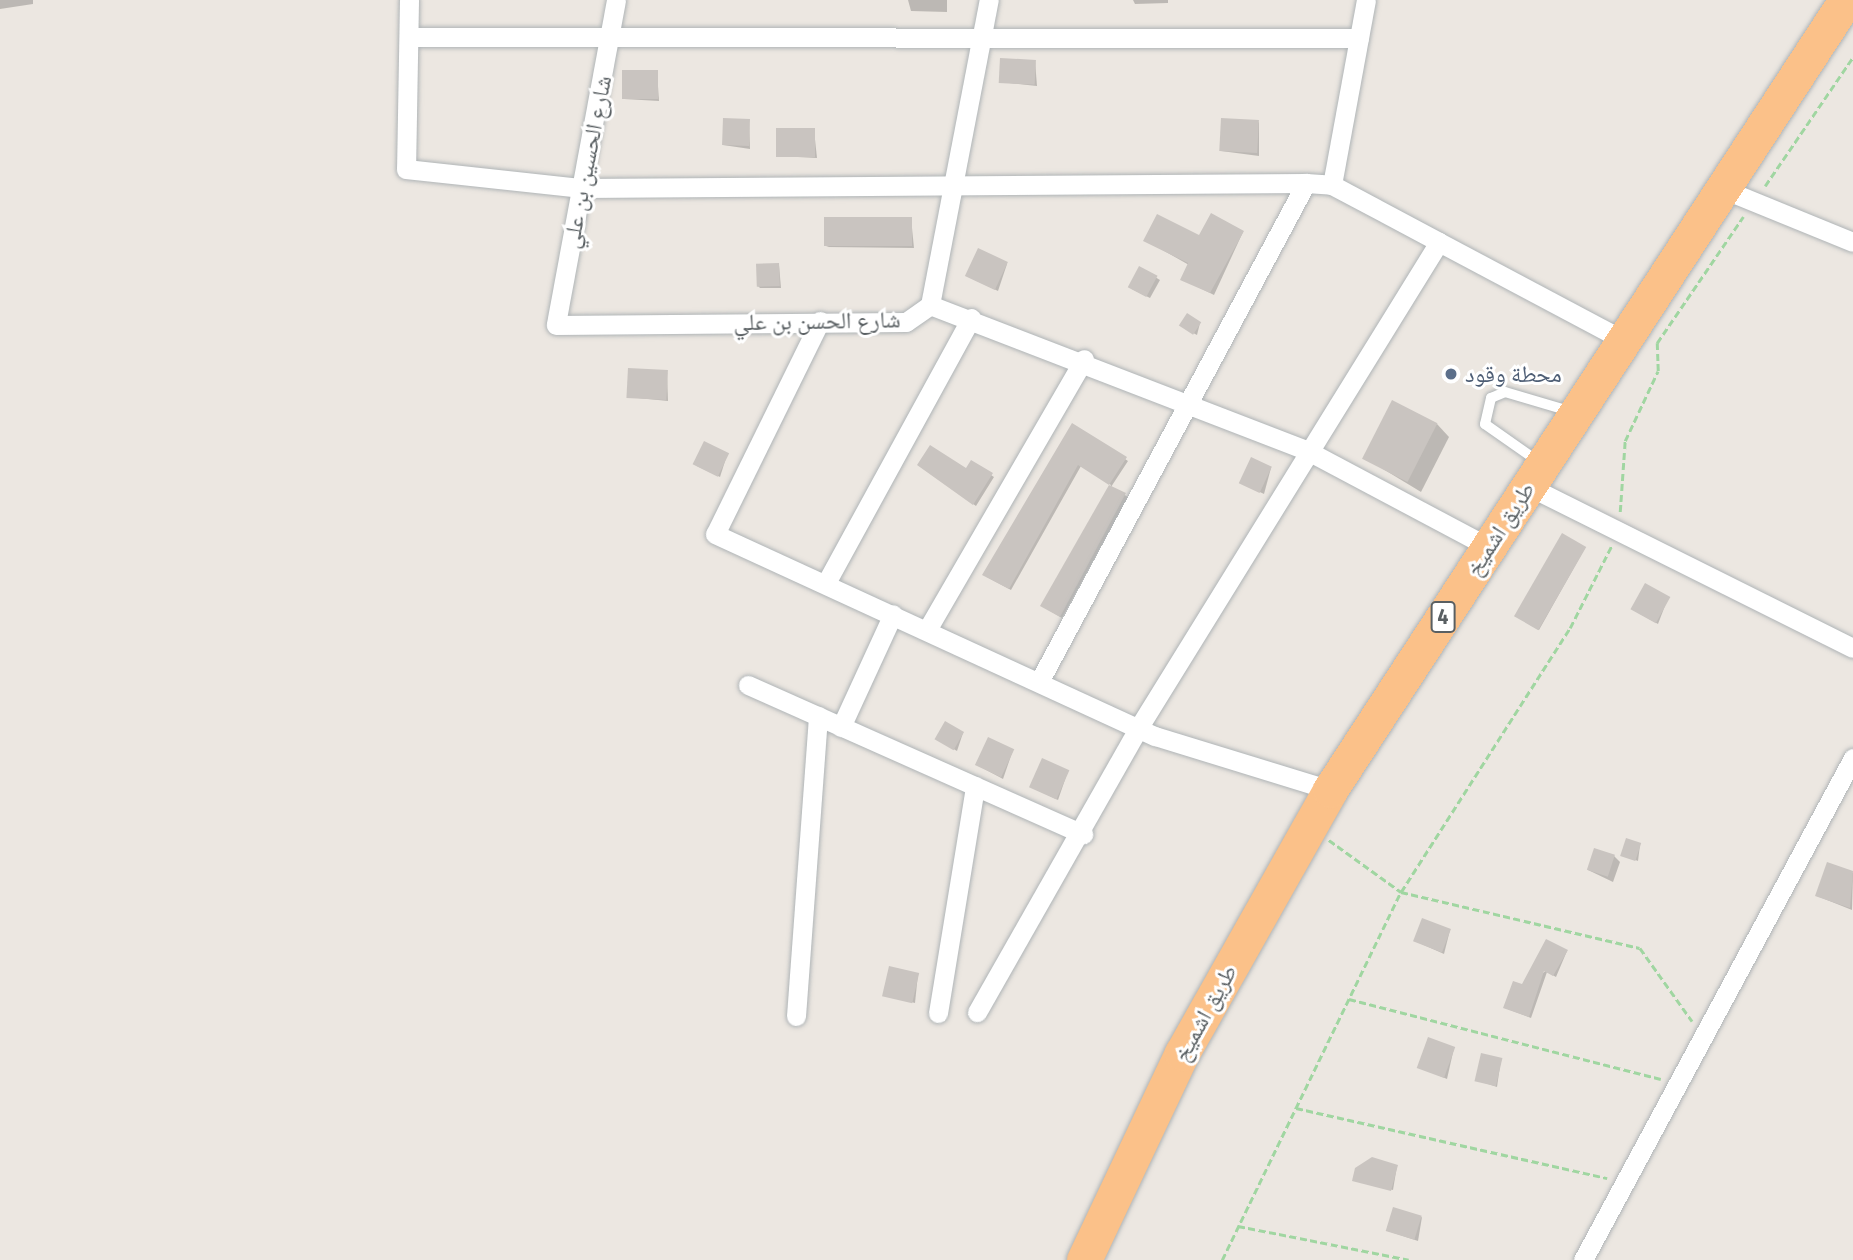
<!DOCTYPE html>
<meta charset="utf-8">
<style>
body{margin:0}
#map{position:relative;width:1853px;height:1260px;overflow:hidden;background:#ece7e1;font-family:"Fira Sans Condensed","Noto Naskh Arabic",sans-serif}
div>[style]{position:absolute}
.shadow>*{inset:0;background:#0003}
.building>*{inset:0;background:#c9c4c0;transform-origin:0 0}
.path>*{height:2.5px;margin-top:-1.25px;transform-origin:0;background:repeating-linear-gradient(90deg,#a0d6a1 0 7px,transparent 0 10.5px)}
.roads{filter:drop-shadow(0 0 2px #afb4b6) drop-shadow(0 0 2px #afb4b6)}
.lane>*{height:10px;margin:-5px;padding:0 5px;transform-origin:5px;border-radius:5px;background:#fff}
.street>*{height:19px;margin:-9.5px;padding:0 9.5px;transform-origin:9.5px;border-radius:9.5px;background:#fff}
.highway>*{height:35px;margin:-17.5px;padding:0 17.5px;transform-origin:17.5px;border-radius:17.5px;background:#fbc189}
.dots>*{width:19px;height:19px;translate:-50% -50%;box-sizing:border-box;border:4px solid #fff;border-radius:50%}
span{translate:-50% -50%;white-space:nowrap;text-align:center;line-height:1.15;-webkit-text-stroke:6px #fff;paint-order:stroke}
.shield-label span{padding:2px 5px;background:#fff;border:2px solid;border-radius:5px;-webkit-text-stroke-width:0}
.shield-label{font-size:21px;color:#595f62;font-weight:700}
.street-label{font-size:23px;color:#595f62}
.service-label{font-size:23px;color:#4e5e75}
.left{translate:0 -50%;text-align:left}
</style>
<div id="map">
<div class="shadow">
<i style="clip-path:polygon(0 0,33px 0,33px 4px,0 9px)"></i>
<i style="clip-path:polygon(908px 0,947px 0,947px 12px,911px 11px)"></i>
<i style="clip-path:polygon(1133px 0,1168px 0,1168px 3px,1135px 4px)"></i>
<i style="clip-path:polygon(1035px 61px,1037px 86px,1000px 82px)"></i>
<i style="clip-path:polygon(657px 72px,659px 101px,624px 99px)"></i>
<i style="clip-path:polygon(749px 121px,750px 149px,723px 145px)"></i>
<i style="clip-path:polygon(1259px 122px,1259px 156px,1221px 151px)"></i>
<i style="clip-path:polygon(814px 130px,817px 158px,778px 156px)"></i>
<i style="clip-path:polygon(911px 218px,914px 248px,826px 247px)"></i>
<i style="clip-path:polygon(1243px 232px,1214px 295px,1182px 279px,1189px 265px,1145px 240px)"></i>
<i style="clip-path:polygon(1007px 264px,998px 291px,967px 276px)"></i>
<i style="clip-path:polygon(779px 265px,781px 288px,760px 288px,758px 286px)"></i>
<i style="clip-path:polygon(1140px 268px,1160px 280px,1150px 298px,1132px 289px)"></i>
<i style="clip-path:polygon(1200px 323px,1197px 335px,1184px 328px)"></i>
<i style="clip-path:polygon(667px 372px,668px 401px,628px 397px)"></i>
<i style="clip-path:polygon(1437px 424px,1449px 437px,1421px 492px,1365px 458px)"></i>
<i style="clip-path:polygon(1073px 425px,1128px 461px,1111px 487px,1128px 497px,1062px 618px,1042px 606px,1111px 485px,1081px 466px,1011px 590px,987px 577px)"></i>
<i style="clip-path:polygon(727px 455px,720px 477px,697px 466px)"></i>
<i style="clip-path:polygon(971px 462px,994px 477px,976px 506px,921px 467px,966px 470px)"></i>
<i style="clip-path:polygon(1271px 468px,1264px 494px,1241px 483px)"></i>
<i style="clip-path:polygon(1585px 548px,1539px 630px,1517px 617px)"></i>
<i style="clip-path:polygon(1668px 598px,1658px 624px,1635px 611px)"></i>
<i style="clip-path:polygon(963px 733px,957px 751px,937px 739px)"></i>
<i style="clip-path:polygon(1013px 750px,1003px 779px,977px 765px)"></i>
<i style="clip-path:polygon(1068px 771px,1058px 800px,1031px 787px)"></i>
<i style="clip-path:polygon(1640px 845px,1638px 861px,1623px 855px)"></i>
<i style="clip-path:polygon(1614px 856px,1620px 862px,1613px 882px,1588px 870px)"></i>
<i style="clip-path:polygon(1828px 865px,1853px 873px,1852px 910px,1817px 896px)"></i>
<i style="clip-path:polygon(1450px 930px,1444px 954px,1415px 941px)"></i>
<i style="clip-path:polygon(1567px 951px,1556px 977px,1547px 972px,1531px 1018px,1505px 1008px)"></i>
<i style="clip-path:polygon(918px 974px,915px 1003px,885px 995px)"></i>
<i style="clip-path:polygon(1454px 1048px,1447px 1079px,1419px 1067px)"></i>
<i style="clip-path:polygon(1501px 1059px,1497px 1087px,1476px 1080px)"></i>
<i style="clip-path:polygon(1397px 1166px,1393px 1190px,1355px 1180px)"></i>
<i style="clip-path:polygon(1422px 1217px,1418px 1241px,1388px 1231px)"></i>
</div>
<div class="building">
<i style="left:1000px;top:58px;width:36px;height:25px;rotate:3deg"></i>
<i style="left:622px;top:70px;width:36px;height:29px"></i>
<i style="left:723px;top:118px;width:27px;height:27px;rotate:2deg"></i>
<i style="left:1221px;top:118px;width:38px;height:33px;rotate:3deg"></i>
<i style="left:776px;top:128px;width:39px;height:29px"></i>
<i style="clip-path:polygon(1211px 213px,1244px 231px,1210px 293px,1180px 280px,1188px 263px,1143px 241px,1157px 214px,1199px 235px)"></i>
<i style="left:912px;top:217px;width:29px;height:88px;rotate:90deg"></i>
<i style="left:978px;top:248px;width:33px;height:31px;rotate:25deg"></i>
<i style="left:779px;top:263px;width:23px;height:23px;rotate:88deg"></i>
<i style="left:1139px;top:266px;width:21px;height:24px;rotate:28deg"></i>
<i style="left:1187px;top:313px;width:17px;height:15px;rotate:33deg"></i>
<i style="left:628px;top:368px;width:40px;height:30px;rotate:3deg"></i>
<i style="left:1392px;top:400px;width:51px;height:66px;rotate:27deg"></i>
<i style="clip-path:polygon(1072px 423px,1127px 457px,1109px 485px,1078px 465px,1009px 589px,982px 575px)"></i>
<i style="left:704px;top:441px;width:28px;height:26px;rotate:26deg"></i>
<i style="clip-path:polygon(930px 445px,966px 468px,971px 460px,993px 473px,973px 505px,917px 465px)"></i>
<i style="left:1251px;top:457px;width:23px;height:29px;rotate:25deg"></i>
<i style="clip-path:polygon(1109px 485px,1126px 493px,1060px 617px,1040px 606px)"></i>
<i style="left:1562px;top:533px;width:28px;height:96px;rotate:30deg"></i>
<i style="left:1645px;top:583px;width:29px;height:30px;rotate:29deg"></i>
<i style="left:945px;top:721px;width:22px;height:21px;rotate:30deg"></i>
<i style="left:988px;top:737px;width:29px;height:31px;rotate:25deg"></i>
<i style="left:1042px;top:758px;width:30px;height:32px;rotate:24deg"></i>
<i style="left:1626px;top:838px;width:16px;height:19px;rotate:18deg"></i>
<i style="left:1594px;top:848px;width:22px;height:23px;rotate:18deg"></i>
<i style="clip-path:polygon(1827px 862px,1853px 871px,1850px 908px,1815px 896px)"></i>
<i style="left:1422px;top:918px;width:31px;height:25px;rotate:21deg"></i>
<i style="clip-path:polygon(1546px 939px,1568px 950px,1553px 976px,1544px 971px,1529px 1017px,1503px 1008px,1513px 981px,1522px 984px)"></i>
<i style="left:889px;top:966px;width:31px;height:31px;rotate:13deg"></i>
<i style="left:1428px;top:1037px;width:29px;height:33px;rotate:20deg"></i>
<i style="left:1481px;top:1053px;width:22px;height:29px;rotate:13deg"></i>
<i style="clip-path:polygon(1372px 1157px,1398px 1165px,1391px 1191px,1352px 1181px,1355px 1168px)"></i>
<i style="left:1393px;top:1207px;width:30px;height:25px;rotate:17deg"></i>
</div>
<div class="path">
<i style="left:1765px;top:186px;width:156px;rotate:-55.7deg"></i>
<i style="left:1620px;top:512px;width:71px;rotate:-86deg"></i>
<i style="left:1625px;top:441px;width:77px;rotate:-64.8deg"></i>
<i style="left:1658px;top:371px;width:28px;rotate:-92deg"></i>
<i style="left:1657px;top:343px;width:153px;rotate:-55.7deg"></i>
<i style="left:1329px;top:840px;width:89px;rotate:35.8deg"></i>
<i style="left:1401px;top:892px;width:245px;rotate:13.2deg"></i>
<i style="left:1640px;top:948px;width:90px;rotate:54.5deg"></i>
<i style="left:1349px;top:999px;width:322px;rotate:14.4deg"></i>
<i style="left:1296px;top:1108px;width:319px;rotate:12.7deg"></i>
<i style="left:1238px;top:1226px;width:174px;rotate:11.2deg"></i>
<i style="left:1222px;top:1260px;width:409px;rotate:-64.1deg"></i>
<i style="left:1401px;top:892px;width:313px;rotate:-57.4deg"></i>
<i style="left:1570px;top:628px;width:93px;rotate:-63.2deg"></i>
</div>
<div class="roads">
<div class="lane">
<i style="left:1539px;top:462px;width:66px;rotate:-144.9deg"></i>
<i style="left:1485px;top:424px;width:27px;rotate:-77deg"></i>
<i style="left:1491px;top:398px;width:15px;rotate:-23deg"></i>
<i style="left:1505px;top:392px;width:67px;rotate:16.5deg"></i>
</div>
<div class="street">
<i style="left:409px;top:0;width:169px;rotate:91deg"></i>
<i style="left:406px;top:169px;width:177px;rotate:6.2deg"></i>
<i style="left:582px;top:188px;width:724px;rotate:-0.4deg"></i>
<i style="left:1306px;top:183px;width:26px;rotate:4deg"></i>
<i style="left:1332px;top:185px;width:121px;rotate:28deg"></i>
<i style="left:1439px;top:242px;width:570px;rotate:121.74deg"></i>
<i style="left:1139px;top:727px;width:328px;rotate:119.6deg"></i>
<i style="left:616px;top:0;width:330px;rotate:100.5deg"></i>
<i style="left:556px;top:325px;width:350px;rotate:-0.5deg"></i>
<i style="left:906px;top:322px;width:29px;rotate:-35deg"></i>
<i style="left:930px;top:305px;width:311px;rotate:-79.1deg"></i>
<i style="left:409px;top:37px;width:950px;rotate:0.06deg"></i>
<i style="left:1332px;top:185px;width:188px;rotate:-79.6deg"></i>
<i style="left:1723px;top:189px;width:140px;rotate:22.2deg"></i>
<i style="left:1439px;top:242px;width:208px;rotate:28deg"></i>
<i style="left:930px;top:305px;width:407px;rotate:21.1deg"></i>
<i style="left:1310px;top:452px;width:200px;rotate:28deg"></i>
<i style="left:820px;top:321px;width:237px;rotate:116.2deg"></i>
<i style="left:715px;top:534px;width:484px;rotate:24.7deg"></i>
<i style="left:1155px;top:736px;width:183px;rotate:17.1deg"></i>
<i style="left:1528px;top:486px;width:363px;rotate:26.5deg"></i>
<i style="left:826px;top:583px;width:302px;rotate:-61.3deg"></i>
<i style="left:927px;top:630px;width:313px;rotate:-59.9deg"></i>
<i style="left:1039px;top:682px;width:566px;rotate:-61.85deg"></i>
<i style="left:748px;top:685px;width:367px;rotate:24deg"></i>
<i style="left:841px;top:727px;width:124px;rotate:-65.3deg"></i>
<i style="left:938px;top:1013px;width:230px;rotate:-80.7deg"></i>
<i style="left:796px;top:1016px;width:301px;rotate:-85.8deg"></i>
<i style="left:1583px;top:1260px;width:570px;rotate:-61.73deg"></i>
</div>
<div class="highway">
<i style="left:1084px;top:1260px;width:229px;rotate:-64.7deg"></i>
<i style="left:1182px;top:1053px;width:302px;rotate:-60.6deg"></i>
<i style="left:1330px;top:790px;width:944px;rotate:-56.85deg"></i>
</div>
</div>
<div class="dots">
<i style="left:1451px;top:374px;background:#5c6f8a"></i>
</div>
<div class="shield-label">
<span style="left:1443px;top:617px">4</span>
</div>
<div class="street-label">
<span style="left:587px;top:162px;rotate:-79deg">شارع الحسين بن علي</span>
<span style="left:817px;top:321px;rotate:-1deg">شارع الحسن بن علي</span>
<span style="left:1500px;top:529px;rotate:-57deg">طريق اشميخ</span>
<span style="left:1205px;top:1013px;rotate:-61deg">طريق اشميخ</span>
</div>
<div class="service-label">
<span class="left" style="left:1465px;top:374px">محطة وقود</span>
</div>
</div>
